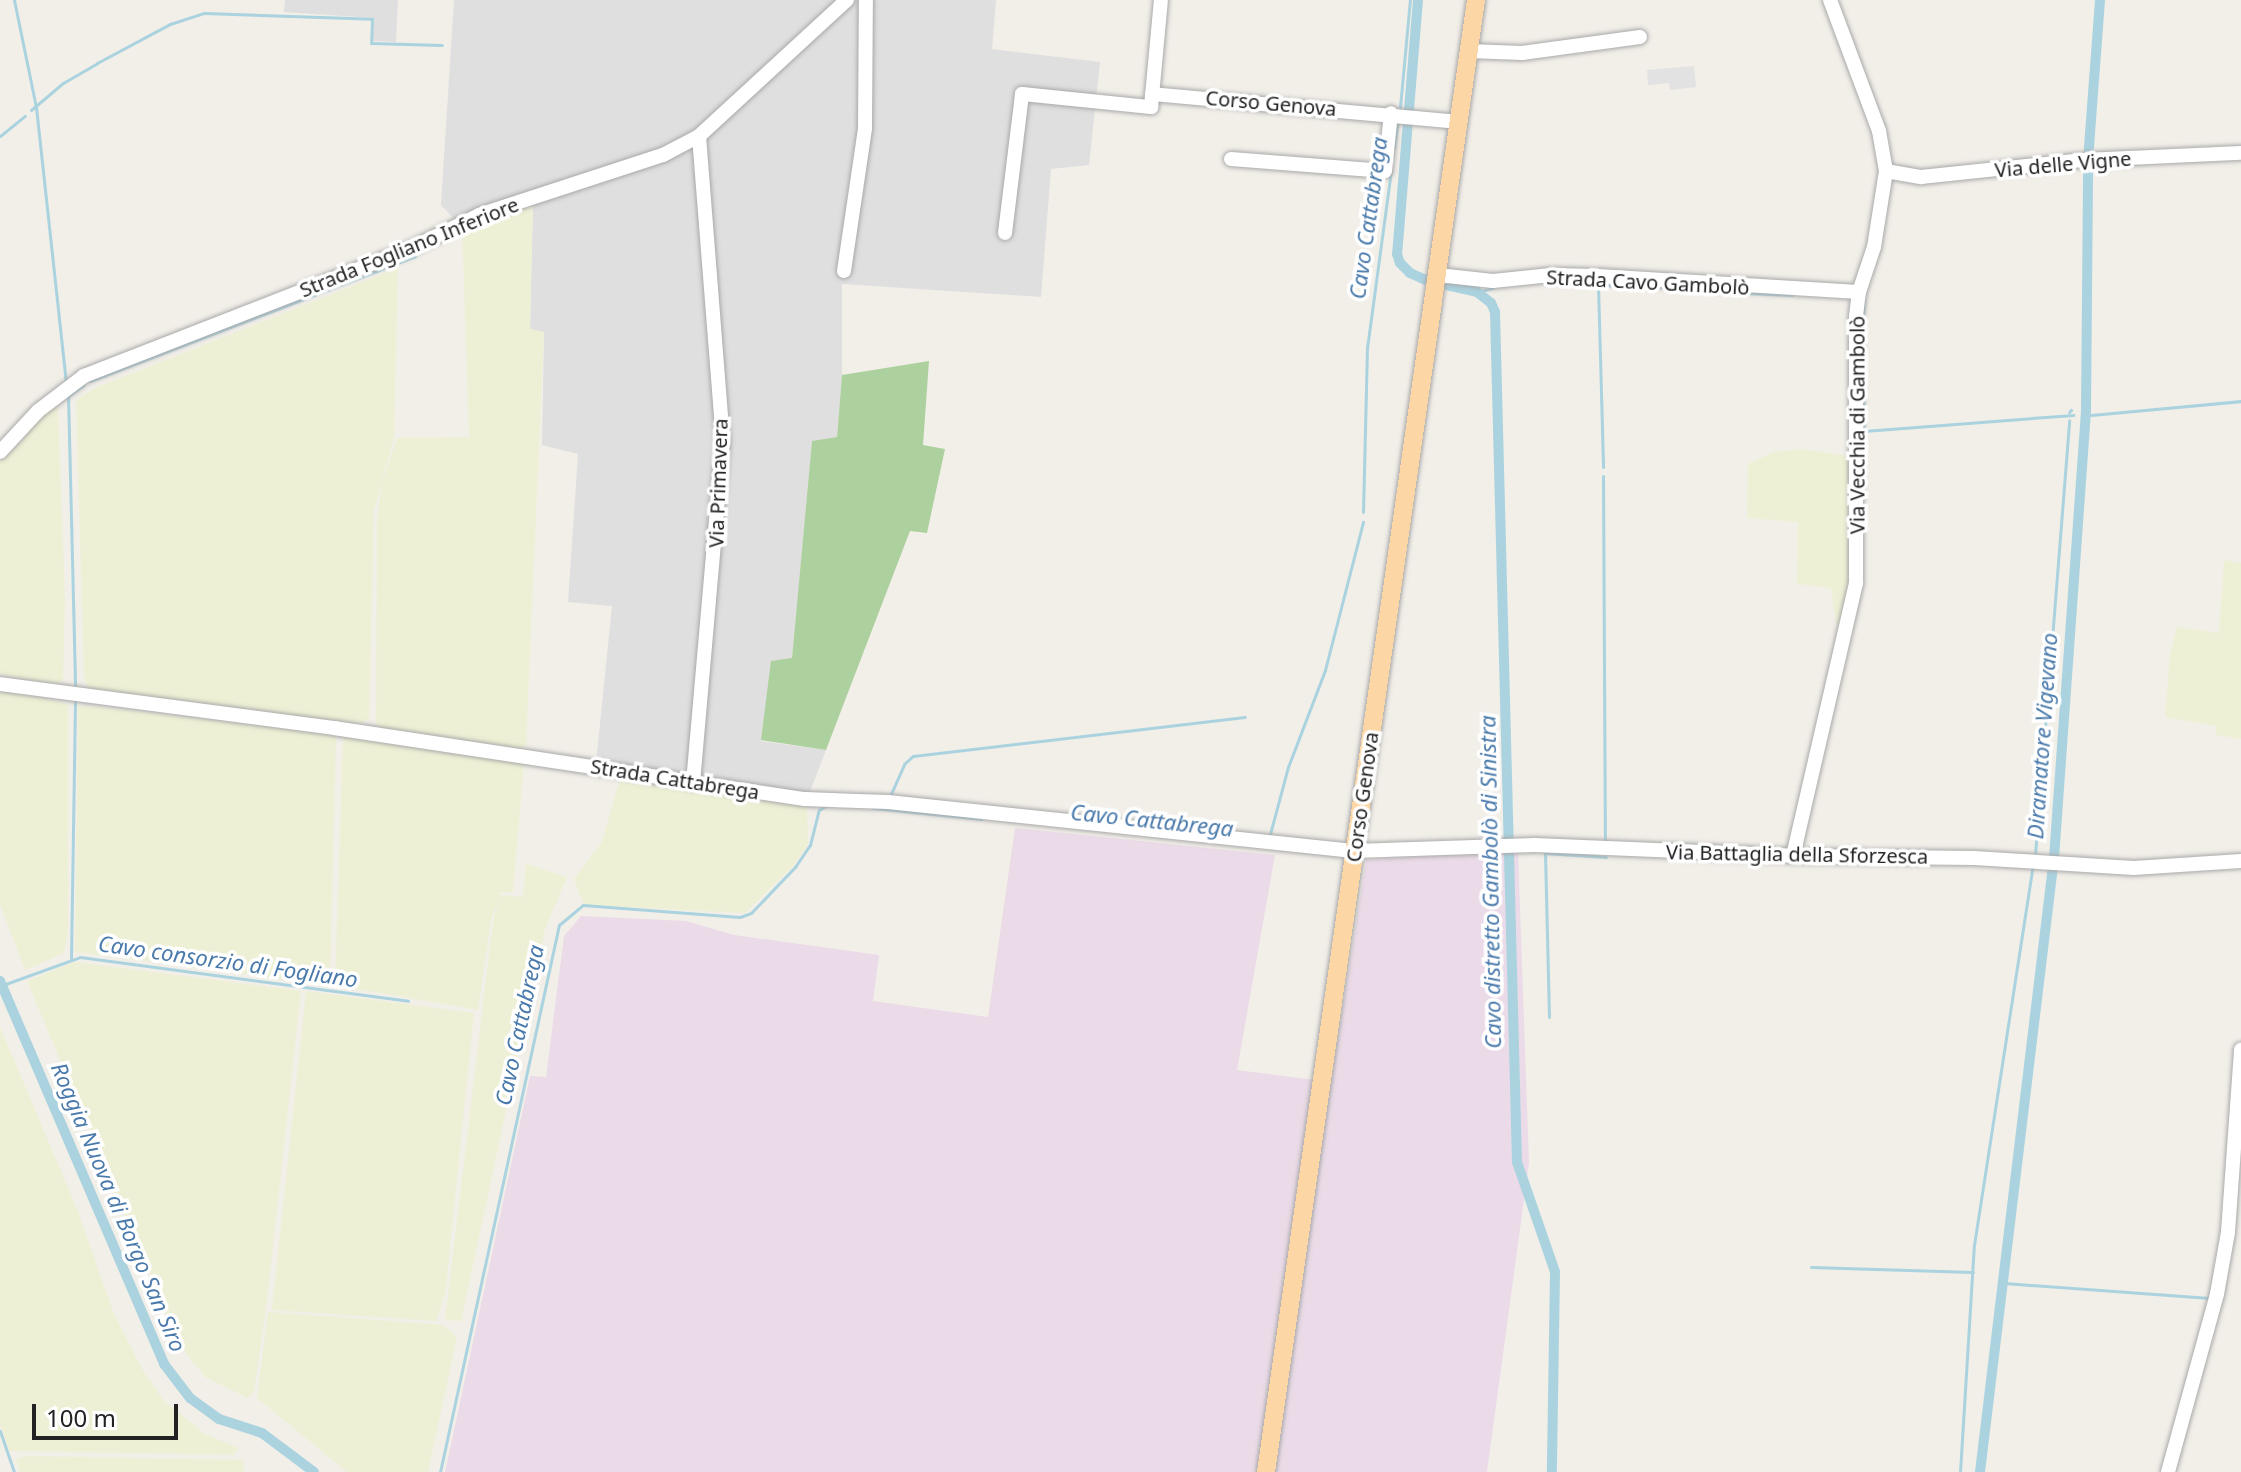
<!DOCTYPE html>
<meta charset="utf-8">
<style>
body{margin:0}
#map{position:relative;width:2241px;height:1472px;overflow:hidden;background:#f2efe9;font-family:"Noto Sans",sans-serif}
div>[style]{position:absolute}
.residential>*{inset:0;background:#e0dfdf}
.industrial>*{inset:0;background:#ebdbe8}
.farmland>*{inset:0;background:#eef0d5}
.forest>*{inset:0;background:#add19e}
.parking>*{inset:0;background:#e2e2e2}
.stream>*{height:3px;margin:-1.5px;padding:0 1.5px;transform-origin:1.5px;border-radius:1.5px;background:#aad3df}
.canal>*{height:10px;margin:-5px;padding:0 5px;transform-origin:5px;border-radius:5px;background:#aad3df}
.roads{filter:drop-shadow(0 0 2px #a9a9a9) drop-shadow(0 0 2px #a9a9a9)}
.minor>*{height:14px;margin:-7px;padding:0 7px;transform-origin:7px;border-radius:7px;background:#fff}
.major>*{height:18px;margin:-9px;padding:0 9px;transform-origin:9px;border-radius:9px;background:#fcd6a4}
span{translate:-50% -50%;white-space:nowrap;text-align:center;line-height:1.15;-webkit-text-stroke:7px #fff;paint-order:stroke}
.street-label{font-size:20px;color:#222}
.water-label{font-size:22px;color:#4a7aab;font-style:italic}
.scale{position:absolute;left:32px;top:1404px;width:146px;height:36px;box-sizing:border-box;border:4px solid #222;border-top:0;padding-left:10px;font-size:24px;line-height:28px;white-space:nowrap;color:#222;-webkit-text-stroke:6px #fff;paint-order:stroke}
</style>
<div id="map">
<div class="residential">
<i style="clip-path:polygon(285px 0,398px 0,396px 42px,373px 41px,373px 18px,284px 12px)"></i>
<i style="clip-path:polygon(454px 0,996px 0,992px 49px,1100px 62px,1089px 165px,1051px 169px,1041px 297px,842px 284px,842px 375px,837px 437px,812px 442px,792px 658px,761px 741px,826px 750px,807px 800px,596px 763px,612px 606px,568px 602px,578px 454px,542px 445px,544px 333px,530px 329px,533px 202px,462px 227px,441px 205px)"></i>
</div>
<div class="industrial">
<i style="clip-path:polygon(1015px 828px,1275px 855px,1237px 1070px,1331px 1082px,1366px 860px,1518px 849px,1529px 1163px,1487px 1472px,445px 1472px,530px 1076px,546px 1077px,564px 936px,581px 916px,686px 921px,734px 935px,879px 955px,873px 1001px,988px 1017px)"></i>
</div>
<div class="farmland">
<i style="clip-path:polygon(533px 202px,530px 329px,544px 332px,526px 746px,513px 751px,383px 732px,376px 722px,377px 518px,381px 486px,397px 438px,469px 437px,462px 227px)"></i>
<i style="clip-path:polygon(398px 268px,394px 438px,374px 510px,369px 719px,356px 725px,88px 692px,84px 676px,76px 400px,95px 388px)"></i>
<i style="clip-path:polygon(58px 407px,65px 602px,63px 681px,55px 685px,0 674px,0 458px,42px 409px)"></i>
<i style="clip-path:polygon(1802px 449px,1855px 457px,1856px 575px,1845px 624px,1836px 623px,1831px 588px,1797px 584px,1798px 522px,1747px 518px,1748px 464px,1774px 452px)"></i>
<i style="clip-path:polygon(2224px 560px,2241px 563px,2241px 739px,2216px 735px,2216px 726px,2165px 717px,2170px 655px,2177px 627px,2219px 633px)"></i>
<i style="clip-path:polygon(0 689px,68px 704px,68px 934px,64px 953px,25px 970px,0 905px)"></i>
<i style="clip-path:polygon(78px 705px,336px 734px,330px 985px,75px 952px)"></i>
<i style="clip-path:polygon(343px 735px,524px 764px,513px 892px,500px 892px,499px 895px,523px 897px,526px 864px,567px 877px,545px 929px,461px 1321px,445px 1320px,493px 921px,499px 898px,491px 920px,478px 1010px,335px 985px)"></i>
<i style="clip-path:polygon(622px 771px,807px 800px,808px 845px,793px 866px,745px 913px,584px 905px,574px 879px,602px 842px)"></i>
<i style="clip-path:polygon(75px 962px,301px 991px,267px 1300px,254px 1391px,248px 1398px,205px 1377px,179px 1344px,27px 981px)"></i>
<i style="clip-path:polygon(306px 991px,474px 1013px,445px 1295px,436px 1321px,272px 1310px)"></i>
<i style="clip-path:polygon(0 1027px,77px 1209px,114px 1314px,142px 1369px,164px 1401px,205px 1434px,238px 1448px,234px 1455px,9px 1451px,0 1423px)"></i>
<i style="clip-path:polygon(268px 1312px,443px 1325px,457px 1337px,428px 1472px,347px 1472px,257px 1398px)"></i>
<i style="clip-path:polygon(26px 1456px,243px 1460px,244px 1472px,20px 1472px,16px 1459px)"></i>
</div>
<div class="forest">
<i style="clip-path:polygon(929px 361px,923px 445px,945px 449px,927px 533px,910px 531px,826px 750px,761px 740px,771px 661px,792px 658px,812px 441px,837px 437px,842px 375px)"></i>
</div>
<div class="parking">
<i style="clip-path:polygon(1694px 66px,1696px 87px,1670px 90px,1669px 83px,1648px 85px,1647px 70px)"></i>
</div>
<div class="stream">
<i style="left:14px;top:0;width:109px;rotate:78.4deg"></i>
<i style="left:36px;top:107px;width:277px;rotate:83.8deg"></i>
<i style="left:1400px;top:107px;width:107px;rotate:-84.7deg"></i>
<i style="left:31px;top:110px;width:42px;rotate:-40.2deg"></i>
<i style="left:63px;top:83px;width:39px;rotate:-30deg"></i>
<i style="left:97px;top:63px;width:83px;rotate:-28.1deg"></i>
<i style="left:170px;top:24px;width:36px;rotate:-18deg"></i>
<i style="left:204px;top:13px;width:168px;rotate:2deg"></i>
<i style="left:372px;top:19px;width:24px;rotate:92deg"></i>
<i style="left:371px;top:43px;width:71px;rotate:1.6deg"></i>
<i style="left:0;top:136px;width:32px;rotate:-39deg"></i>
<i style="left:1394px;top:148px;width:28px;rotate:-82deg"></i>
<i style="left:1544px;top:283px;width:136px;rotate:2.1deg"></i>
<i style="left:1598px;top:285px;width:182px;rotate:88.4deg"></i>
<i style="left:1477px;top:292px;width:16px;rotate:-14deg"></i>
<i style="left:1748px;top:293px;width:44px;rotate:2.6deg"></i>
<i style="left:1863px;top:322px;width:23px;rotate:-88deg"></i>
<i style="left:1863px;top:365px;width:66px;rotate:89.1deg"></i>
<i style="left:1864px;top:431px;width:210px;rotate:-4.4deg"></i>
<i style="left:90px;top:381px;width:348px;rotate:-21deg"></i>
<i style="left:68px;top:395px;width:293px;rotate:88.6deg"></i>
<i style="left:68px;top:396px;width:19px;rotate:-35deg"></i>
<i style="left:2082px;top:410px;width:4px"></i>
<i style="left:2069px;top:412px;width:3px;rotate:-45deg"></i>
<i style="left:2091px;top:415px;width:151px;rotate:-5.3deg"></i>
<i style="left:1603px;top:476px;width:369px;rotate:89.7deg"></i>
<i style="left:1363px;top:512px;width:164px;rotate:-88.6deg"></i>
<i style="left:1367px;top:348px;width:179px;rotate:-82.3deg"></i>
<i style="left:890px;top:796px;width:35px;rotate:-66deg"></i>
<i style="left:904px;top:764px;width:12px;rotate:-42deg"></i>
<i style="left:913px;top:756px;width:334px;rotate:-6.7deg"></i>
<i style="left:873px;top:808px;width:109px;rotate:5.8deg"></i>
<i style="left:1270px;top:834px;width:69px;rotate:-75deg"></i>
<i style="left:1288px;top:767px;width:104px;rotate:-69.1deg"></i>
<i style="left:1325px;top:670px;width:153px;rotate:-75.6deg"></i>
<i style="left:2035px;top:855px;width:436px;rotate:-85.5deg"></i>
<i style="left:71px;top:958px;width:258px;rotate:-89.1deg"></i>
<i style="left:0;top:986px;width:85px;rotate:-19.9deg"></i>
<i style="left:80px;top:957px;width:331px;rotate:7.6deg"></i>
<i style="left:1549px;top:1017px;width:164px;rotate:-91.4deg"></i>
<i style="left:1545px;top:853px;width:61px;rotate:3.8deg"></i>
<i style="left:1811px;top:1267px;width:162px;rotate:1.8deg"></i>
<i style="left:2004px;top:1283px;width:206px;rotate:4.2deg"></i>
<i style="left:0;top:1431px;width:43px;rotate:71.1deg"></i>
<i style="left:440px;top:1472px;width:560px;rotate:-77.73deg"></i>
<i style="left:559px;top:925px;width:31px;rotate:-40deg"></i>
<i style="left:583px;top:905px;width:157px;rotate:4.4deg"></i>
<i style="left:740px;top:917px;width:12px;rotate:-20deg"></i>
<i style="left:751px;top:913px;width:64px;rotate:-46.3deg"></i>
<i style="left:795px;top:867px;width:27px;rotate:-56deg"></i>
<i style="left:810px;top:845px;width:36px;rotate:-76deg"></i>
<i style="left:819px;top:810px;width:8px;rotate:-30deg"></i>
<i style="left:1960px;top:1472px;width:227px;rotate:-86.5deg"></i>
<i style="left:1974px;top:1245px;width:384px;rotate:-81.2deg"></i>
</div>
<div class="canal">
<i style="left:1418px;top:0;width:255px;rotate:94.7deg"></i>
<i style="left:1397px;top:254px;width:9px;rotate:72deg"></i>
<i style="left:1400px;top:263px;width:14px;rotate:45deg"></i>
<i style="left:1410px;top:273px;width:20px;rotate:24deg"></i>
<i style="left:1428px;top:281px;width:50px;rotate:12.7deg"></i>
<i style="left:1477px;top:292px;width:18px;rotate:38deg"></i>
<i style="left:1491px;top:303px;width:10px;rotate:66deg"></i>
<i style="left:1495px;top:312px;width:850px;rotate:88.52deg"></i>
<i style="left:1517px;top:1162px;width:116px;rotate:70.9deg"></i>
<i style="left:1555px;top:1272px;width:200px;rotate:90.9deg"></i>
<i style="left:0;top:981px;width:417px;rotate:66.8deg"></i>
<i style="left:164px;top:1364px;width:43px;rotate:52.6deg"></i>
<i style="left:190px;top:1398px;width:36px;rotate:36deg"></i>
<i style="left:219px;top:1419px;width:45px;rotate:18deg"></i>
<i style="left:262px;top:1433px;width:65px;rotate:36.9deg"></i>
<i style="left:1980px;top:1472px;width:618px;rotate:-83.13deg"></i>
<i style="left:2054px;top:858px;width:449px;rotate:-85.9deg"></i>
<i style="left:2086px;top:410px;width:250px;rotate:-89.5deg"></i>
<i style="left:2088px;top:160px;width:160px;rotate:-85.7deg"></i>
</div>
<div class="roads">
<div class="minor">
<i style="left:1469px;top:51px;width:53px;rotate:2.2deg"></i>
<i style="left:1522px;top:53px;width:119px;rotate:-7.7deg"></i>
<i style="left:1152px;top:94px;width:307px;rotate:5.2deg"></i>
<i style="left:1231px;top:159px;width:154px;rotate:4.5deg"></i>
<i style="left:1385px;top:171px;width:58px;rotate:-84.1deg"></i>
<i style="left:1886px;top:171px;width:36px;rotate:10deg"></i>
<i style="left:1921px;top:177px;width:164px;rotate:-6deg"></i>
<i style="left:2084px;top:160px;width:157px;rotate:-2.6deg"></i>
<i style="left:1005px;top:233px;width:140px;rotate:-83deg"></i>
<i style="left:1022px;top:94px;width:130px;rotate:5.8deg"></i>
<i style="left:1151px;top:107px;width:107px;rotate:-84.7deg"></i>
<i style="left:844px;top:271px;width:145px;rotate:-81.6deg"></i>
<i style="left:865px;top:128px;width:128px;rotate:-89.6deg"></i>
<i style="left:1438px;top:275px;width:55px;rotate:6.2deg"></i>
<i style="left:1493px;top:281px;width:58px;rotate:-5.9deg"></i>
<i style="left:1551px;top:275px;width:47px;rotate:1.2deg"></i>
<i style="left:1598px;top:276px;width:261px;rotate:3.5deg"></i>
<i style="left:0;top:452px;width:56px;rotate:-47.2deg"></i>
<i style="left:38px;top:411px;width:58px;rotate:-37.3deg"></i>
<i style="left:84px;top:376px;width:350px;rotate:-21.3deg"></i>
<i style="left:410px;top:249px;width:77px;rotate:-26.2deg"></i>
<i style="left:479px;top:215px;width:194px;rotate:-18.1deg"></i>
<i style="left:663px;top:155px;width:41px;rotate:-27.8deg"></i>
<i style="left:699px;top:136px;width:201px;rotate:-42.6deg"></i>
<i style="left:0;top:684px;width:337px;rotate:7.5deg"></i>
<i style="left:334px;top:728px;width:476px;rotate:8.6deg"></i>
<i style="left:805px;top:799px;width:83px;rotate:2.1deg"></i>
<i style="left:888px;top:802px;width:468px;rotate:6deg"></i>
<i style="left:1353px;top:851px;width:182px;rotate:-1.9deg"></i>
<i style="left:1535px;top:845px;width:258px;rotate:2.4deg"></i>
<i style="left:1793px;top:856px;width:181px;rotate:0.6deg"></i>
<i style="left:1974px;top:858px;width:160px;rotate:3.6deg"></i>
<i style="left:2134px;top:868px;width:107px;rotate:-3.7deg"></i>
<i style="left:693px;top:783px;width:343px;rotate:-85deg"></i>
<i style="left:723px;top:441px;width:306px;rotate:-94.5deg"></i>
<i style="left:1793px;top:856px;width:280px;rotate:-77deg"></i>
<i style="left:1856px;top:583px;width:267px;rotate:-90deg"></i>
<i style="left:1856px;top:316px;width:24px;rotate:-83deg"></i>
<i style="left:1859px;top:292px;width:47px;rotate:-71.6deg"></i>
<i style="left:1874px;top:247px;width:77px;rotate:-81deg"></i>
<i style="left:1886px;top:171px;width:41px;rotate:-99.9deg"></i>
<i style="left:1879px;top:131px;width:140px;rotate:-110.5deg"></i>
<i style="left:2168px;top:1472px;width:185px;rotate:-74.6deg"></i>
<i style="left:2217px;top:1294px;width:63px;rotate:-79.9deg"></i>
<i style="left:2228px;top:1232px;width:183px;rotate:-85.9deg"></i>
</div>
<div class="major">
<i style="left:1266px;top:1472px;width:1487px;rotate:-81.88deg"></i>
</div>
</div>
<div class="street-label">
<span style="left:1271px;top:103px;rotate:5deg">Corso Genova</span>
<span style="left:2063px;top:164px;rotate:-5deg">Via delle Vigne</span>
<span style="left:409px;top:247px;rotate:-22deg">Strada Fogliano Inferiore</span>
<span style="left:1648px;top:282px;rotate:3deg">Strada Cavo Gambolò</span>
<span style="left:1857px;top:425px;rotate:-90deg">Via Vecchia di Gambolò</span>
<span style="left:718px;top:483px;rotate:-88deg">Via Primavera</span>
<span style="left:675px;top:779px;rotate:9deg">Strada Cattabrega</span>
<span style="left:1362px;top:797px;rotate:-82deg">Corso Genova</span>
<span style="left:1797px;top:854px;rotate:1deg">Via Battaglia della Sforzesca</span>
</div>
<div class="water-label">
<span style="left:1368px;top:218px;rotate:-82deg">Cavo Cattabrega</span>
<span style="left:2042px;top:736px;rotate:-86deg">Diramatore Vigevano</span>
<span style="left:1152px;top:820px;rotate:6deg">Cavo Cattabrega</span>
<span style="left:1490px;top:882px;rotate:-91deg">Cavo distretto Gambolò di Sinistra</span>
<span style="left:228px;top:961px;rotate:8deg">Cavo consorzio di Fogliano</span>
<span style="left:519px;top:1025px;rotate:-78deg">Cavo Cattabrega</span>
<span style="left:119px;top:1207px;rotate:67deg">Roggia Nuova di Borgo San Siro</span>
</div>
<div class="scale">100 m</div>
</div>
